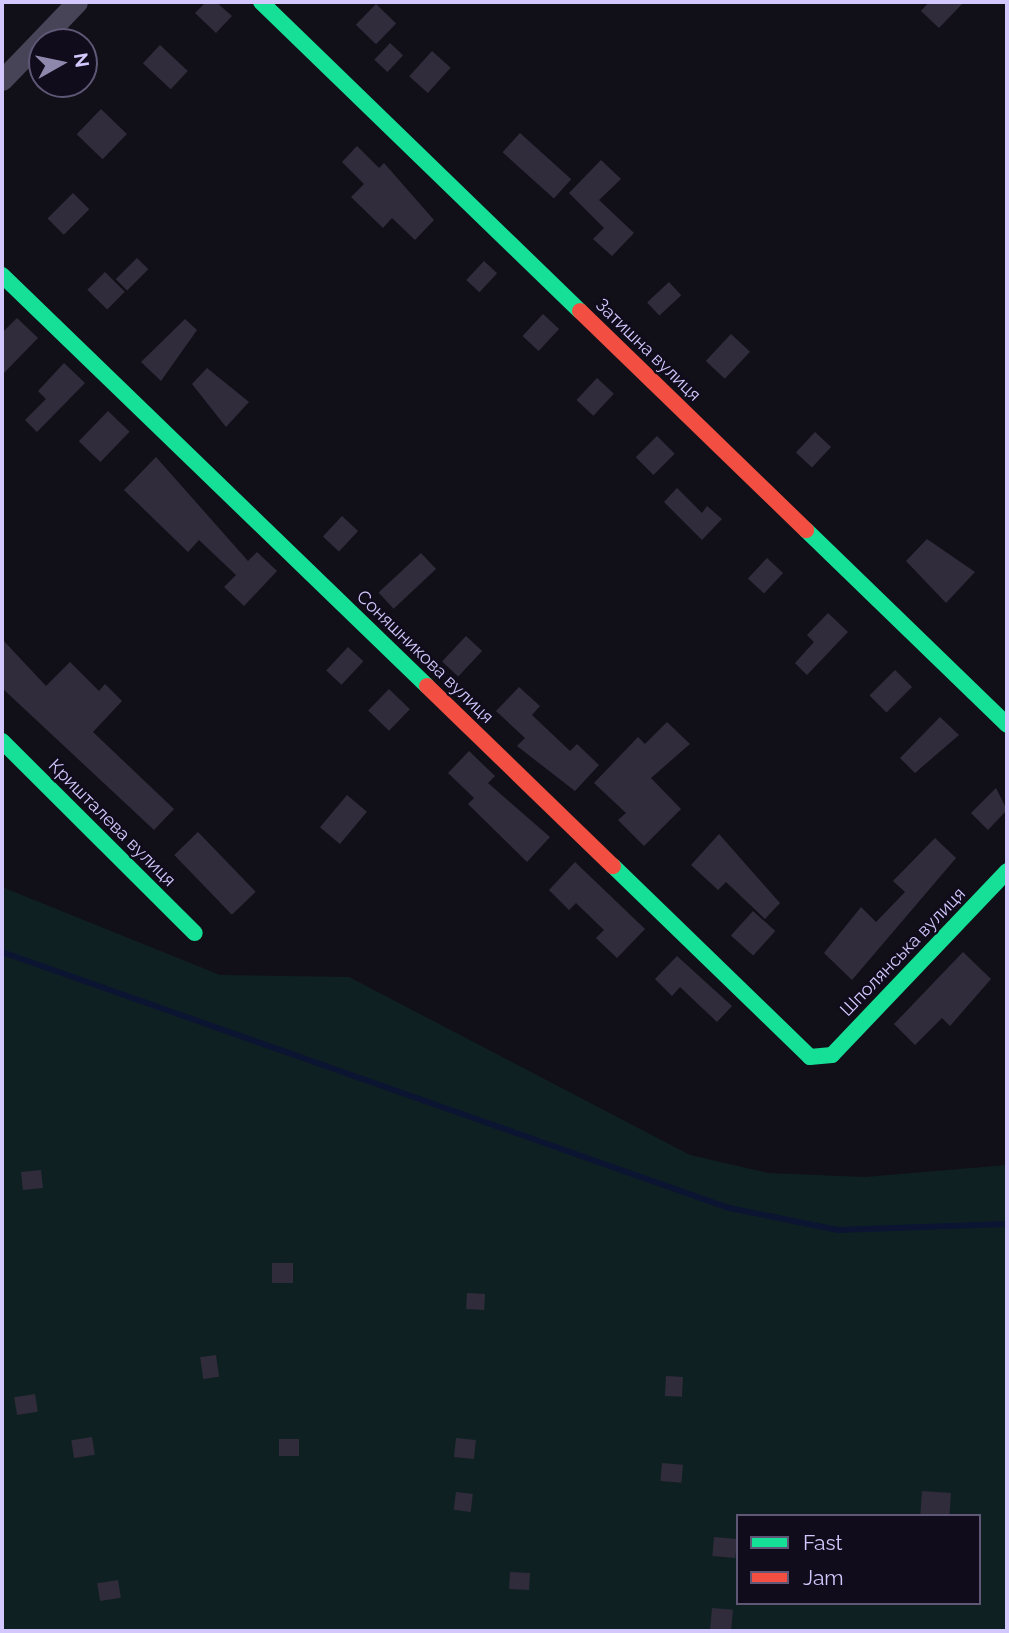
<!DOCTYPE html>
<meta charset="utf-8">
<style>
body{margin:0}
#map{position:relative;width:1009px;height:1633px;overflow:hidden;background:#111018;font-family:Raleway,sans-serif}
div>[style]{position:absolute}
.green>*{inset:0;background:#0f2022}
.stream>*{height:6px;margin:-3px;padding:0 3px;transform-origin:3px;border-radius:3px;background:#0b1532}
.building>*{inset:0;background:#302c3b;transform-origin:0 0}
.street>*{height:21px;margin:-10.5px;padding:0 10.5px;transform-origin:10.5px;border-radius:10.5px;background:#474458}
.fast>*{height:16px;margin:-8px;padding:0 8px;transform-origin:8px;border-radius:8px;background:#16e098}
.jam>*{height:16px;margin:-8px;padding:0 8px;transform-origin:8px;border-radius:8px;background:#f24e42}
span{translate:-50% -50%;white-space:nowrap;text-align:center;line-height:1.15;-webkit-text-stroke:5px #100c1b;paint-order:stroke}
.street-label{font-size:18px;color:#d3c8fd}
.frame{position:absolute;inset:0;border:4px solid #d3c8fd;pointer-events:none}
.legend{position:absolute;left:736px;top:1514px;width:245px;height:91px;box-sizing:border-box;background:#100c1b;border:2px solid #5e5775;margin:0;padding:9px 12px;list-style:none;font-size:21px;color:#d3c8fd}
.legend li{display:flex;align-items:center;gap:14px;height:35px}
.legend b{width:35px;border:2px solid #5e5775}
.north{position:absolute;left:28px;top:28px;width:70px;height:70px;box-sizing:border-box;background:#100c1b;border:2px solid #5e5775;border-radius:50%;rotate:81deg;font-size:19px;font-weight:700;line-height:28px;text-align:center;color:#d3c8fd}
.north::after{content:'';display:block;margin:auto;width:24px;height:32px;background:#8f88ad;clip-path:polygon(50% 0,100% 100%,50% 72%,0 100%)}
</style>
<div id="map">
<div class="green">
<i style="clip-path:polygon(evenodd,2px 887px,220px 975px,349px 977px,690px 1155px,768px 1173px,865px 1177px,1007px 1165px,1007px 1631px,2px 1631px,2px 887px,738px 1516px,979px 1516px,979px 1603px,738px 1603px,738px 1516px)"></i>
</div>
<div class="stream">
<i style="left:2px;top:952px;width:771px;rotate:19.4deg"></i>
<i style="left:729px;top:1208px;width:111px;rotate:11.4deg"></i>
<i style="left:838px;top:1230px;width:169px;rotate:-2deg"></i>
</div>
<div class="building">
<i style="clip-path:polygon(206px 2px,216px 2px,232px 16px,216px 33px,195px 13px)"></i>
<i style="clip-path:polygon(929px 2px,964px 2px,939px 28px,921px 11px)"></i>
<i style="left:376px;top:4px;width:28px;height:29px;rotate:44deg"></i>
<i style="left:390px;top:43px;width:18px;height:23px;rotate:43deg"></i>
<i style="left:160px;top:45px;width:38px;height:25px;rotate:43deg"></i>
<i style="left:432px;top:51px;width:25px;height:34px;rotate:42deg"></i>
<i style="left:101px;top:109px;width:36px;height:35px;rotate:44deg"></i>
<i style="left:520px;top:133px;width:69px;height:26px;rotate:42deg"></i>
<i style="clip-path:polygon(357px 146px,379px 168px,384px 163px,434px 220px,415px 240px,392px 218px,383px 228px,351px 197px,364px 184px,342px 162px)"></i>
<i style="clip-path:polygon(601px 160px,621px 179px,599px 200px,634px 233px,612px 256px,593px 239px,604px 228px,569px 193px)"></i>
<i style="left:73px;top:193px;width:23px;height:36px;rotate:45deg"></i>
<i style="left:137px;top:258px;width:16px;height:30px;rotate:45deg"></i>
<i style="left:484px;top:261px;width:18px;height:26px;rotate:43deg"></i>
<i style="left:105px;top:272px;width:28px;height:25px;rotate:45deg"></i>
<i style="left:669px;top:282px;width:18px;height:30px;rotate:47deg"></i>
<i style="left:543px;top:314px;width:22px;height:30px;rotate:43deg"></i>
<i style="clip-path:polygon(17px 318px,38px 338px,2px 375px,2px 333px)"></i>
<i style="clip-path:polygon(185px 319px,197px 330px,161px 381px,141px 362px)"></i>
<i style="left:731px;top:334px;width:26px;height:37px;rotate:43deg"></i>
<i style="clip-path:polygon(64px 363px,85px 383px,37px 432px,25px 420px,46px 399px,38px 391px)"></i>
<i style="clip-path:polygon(207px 368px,249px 402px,226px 427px,192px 384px)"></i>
<i style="left:597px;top:378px;width:23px;height:30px;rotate:43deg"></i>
<i style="left:108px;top:411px;width:30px;height:42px;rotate:44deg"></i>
<i style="left:815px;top:432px;width:22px;height:28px;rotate:43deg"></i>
<i style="left:657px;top:436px;width:25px;height:30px;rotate:45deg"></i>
<i style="clip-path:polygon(156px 457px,248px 561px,257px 552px,277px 571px,244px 606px,224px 587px,236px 575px,199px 540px,188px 552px,124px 490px)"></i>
<i style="clip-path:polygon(677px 488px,702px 513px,707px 506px,722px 519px,702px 540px,664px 502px)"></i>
<i style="left:342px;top:516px;width:22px;height:28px;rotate:43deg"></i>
<i style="clip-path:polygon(927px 539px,975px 572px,946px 603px,906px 561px)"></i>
<i style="left:421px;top:553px;width:22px;height:58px;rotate:47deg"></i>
<i style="left:767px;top:558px;width:22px;height:28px;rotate:43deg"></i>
<i style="clip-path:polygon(828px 613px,848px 632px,807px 675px,795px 663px,814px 642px,807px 635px)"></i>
<i style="left:466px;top:636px;width:22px;height:35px;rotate:43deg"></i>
<i style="clip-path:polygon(2px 639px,46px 686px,70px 662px,99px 691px,105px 684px,122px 701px,93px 732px,174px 809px,154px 830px,2px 688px)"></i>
<i style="left:348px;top:647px;width:21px;height:32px;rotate:43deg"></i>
<i style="left:895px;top:670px;width:24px;height:36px;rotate:45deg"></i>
<i style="clip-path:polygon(519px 687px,540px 706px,532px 715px,570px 751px,577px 744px,599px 765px,575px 791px,517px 746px,525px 738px,496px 711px)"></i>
<i style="left:389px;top:689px;width:29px;height:30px;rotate:44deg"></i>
<i style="clip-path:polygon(940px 717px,959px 735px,915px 773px,900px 758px)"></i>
<i style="clip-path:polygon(667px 722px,690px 744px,651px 778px,681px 809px,644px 846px,618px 820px,626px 813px,594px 783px,638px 737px,645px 744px)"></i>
<i style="clip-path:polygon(469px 751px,495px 776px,488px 783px,550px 837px,527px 862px,468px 804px,474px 798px,448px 773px)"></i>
<i style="clip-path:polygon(996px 788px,1007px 810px,988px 830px,971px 813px)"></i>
<i style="left:347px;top:795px;width:26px;height:42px;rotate:40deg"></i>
<i style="left:198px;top:832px;width:83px;height:33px;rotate:46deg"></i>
<i style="clip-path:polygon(719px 834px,780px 903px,765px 919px,726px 882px,718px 890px,691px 865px)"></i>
<i style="clip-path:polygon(935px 838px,956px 858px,852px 980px,824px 953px,861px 907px,876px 922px,905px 892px,893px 881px)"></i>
<i style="clip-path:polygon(575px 862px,645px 929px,617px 958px,596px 938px,604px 930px,576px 903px,569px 910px,549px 890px)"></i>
<i style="left:753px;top:911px;width:30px;height:33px;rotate:42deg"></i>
<i style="clip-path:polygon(963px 952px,991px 979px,950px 1026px,942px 1018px,915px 1045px,894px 1024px)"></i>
<i style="clip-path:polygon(677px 956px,732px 1006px,717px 1022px,680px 987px,672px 996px,655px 979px)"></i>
<i style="left:41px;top:1170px;width:18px;height:20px;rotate:84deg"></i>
<i style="left:272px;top:1263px;width:21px;height:20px"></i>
<i style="left:467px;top:1293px;width:18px;height:16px;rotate:3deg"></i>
<i style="left:216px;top:1355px;width:22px;height:16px;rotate:82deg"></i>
<i style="left:666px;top:1376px;width:17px;height:20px;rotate:3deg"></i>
<i style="left:35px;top:1394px;width:18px;height:21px;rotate:81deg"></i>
<i style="left:92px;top:1437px;width:18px;height:21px;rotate:81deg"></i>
<i style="left:456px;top:1438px;width:20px;height:19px;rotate:6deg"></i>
<i style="left:279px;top:1439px;width:20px;height:17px"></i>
<i style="left:662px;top:1463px;width:21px;height:18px;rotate:5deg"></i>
<i style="left:922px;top:1491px;width:29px;height:24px;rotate:4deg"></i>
<i style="left:456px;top:1492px;width:17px;height:18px;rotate:7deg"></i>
<i style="left:714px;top:1537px;width:23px;height:19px;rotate:5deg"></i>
<i style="left:510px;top:1572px;width:20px;height:17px;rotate:3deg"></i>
<i style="left:118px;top:1580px;width:18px;height:21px;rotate:81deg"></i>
<i style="left:712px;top:1608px;width:21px;height:22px;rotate:5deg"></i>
</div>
<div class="street">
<i style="left:2px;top:80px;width:108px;rotate:-46.1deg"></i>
</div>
<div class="fast">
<i style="left:261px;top:2px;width:444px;rotate:44.1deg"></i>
<i style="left:2px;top:275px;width:591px;rotate:44.04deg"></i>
<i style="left:806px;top:530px;width:280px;rotate:44.1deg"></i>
<i style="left:2px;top:741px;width:272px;rotate:44.9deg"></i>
<i style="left:613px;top:866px;width:274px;rotate:44.1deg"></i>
<i style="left:810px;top:1057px;width:22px;rotate:-5deg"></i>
<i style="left:832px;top:1055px;width:254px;rotate:-46.4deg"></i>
</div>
<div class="jam">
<i style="left:580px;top:311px;width:315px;rotate:44.1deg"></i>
<i style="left:427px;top:686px;width:259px;rotate:44.1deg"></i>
</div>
<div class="street-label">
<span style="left:648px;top:350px;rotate:44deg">Затишна вулиця</span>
<span style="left:425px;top:657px;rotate:44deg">Соняшникова вулиця</span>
<span style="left:112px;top:823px;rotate:45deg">Кришталева вулиця</span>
<span style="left:903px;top:952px;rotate:-46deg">Шполянська вулиця</span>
</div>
<div class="frame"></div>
<ul class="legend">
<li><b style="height:9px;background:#16e098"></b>Fast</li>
<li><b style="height:9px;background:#f24e42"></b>Jam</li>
</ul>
<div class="north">N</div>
</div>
